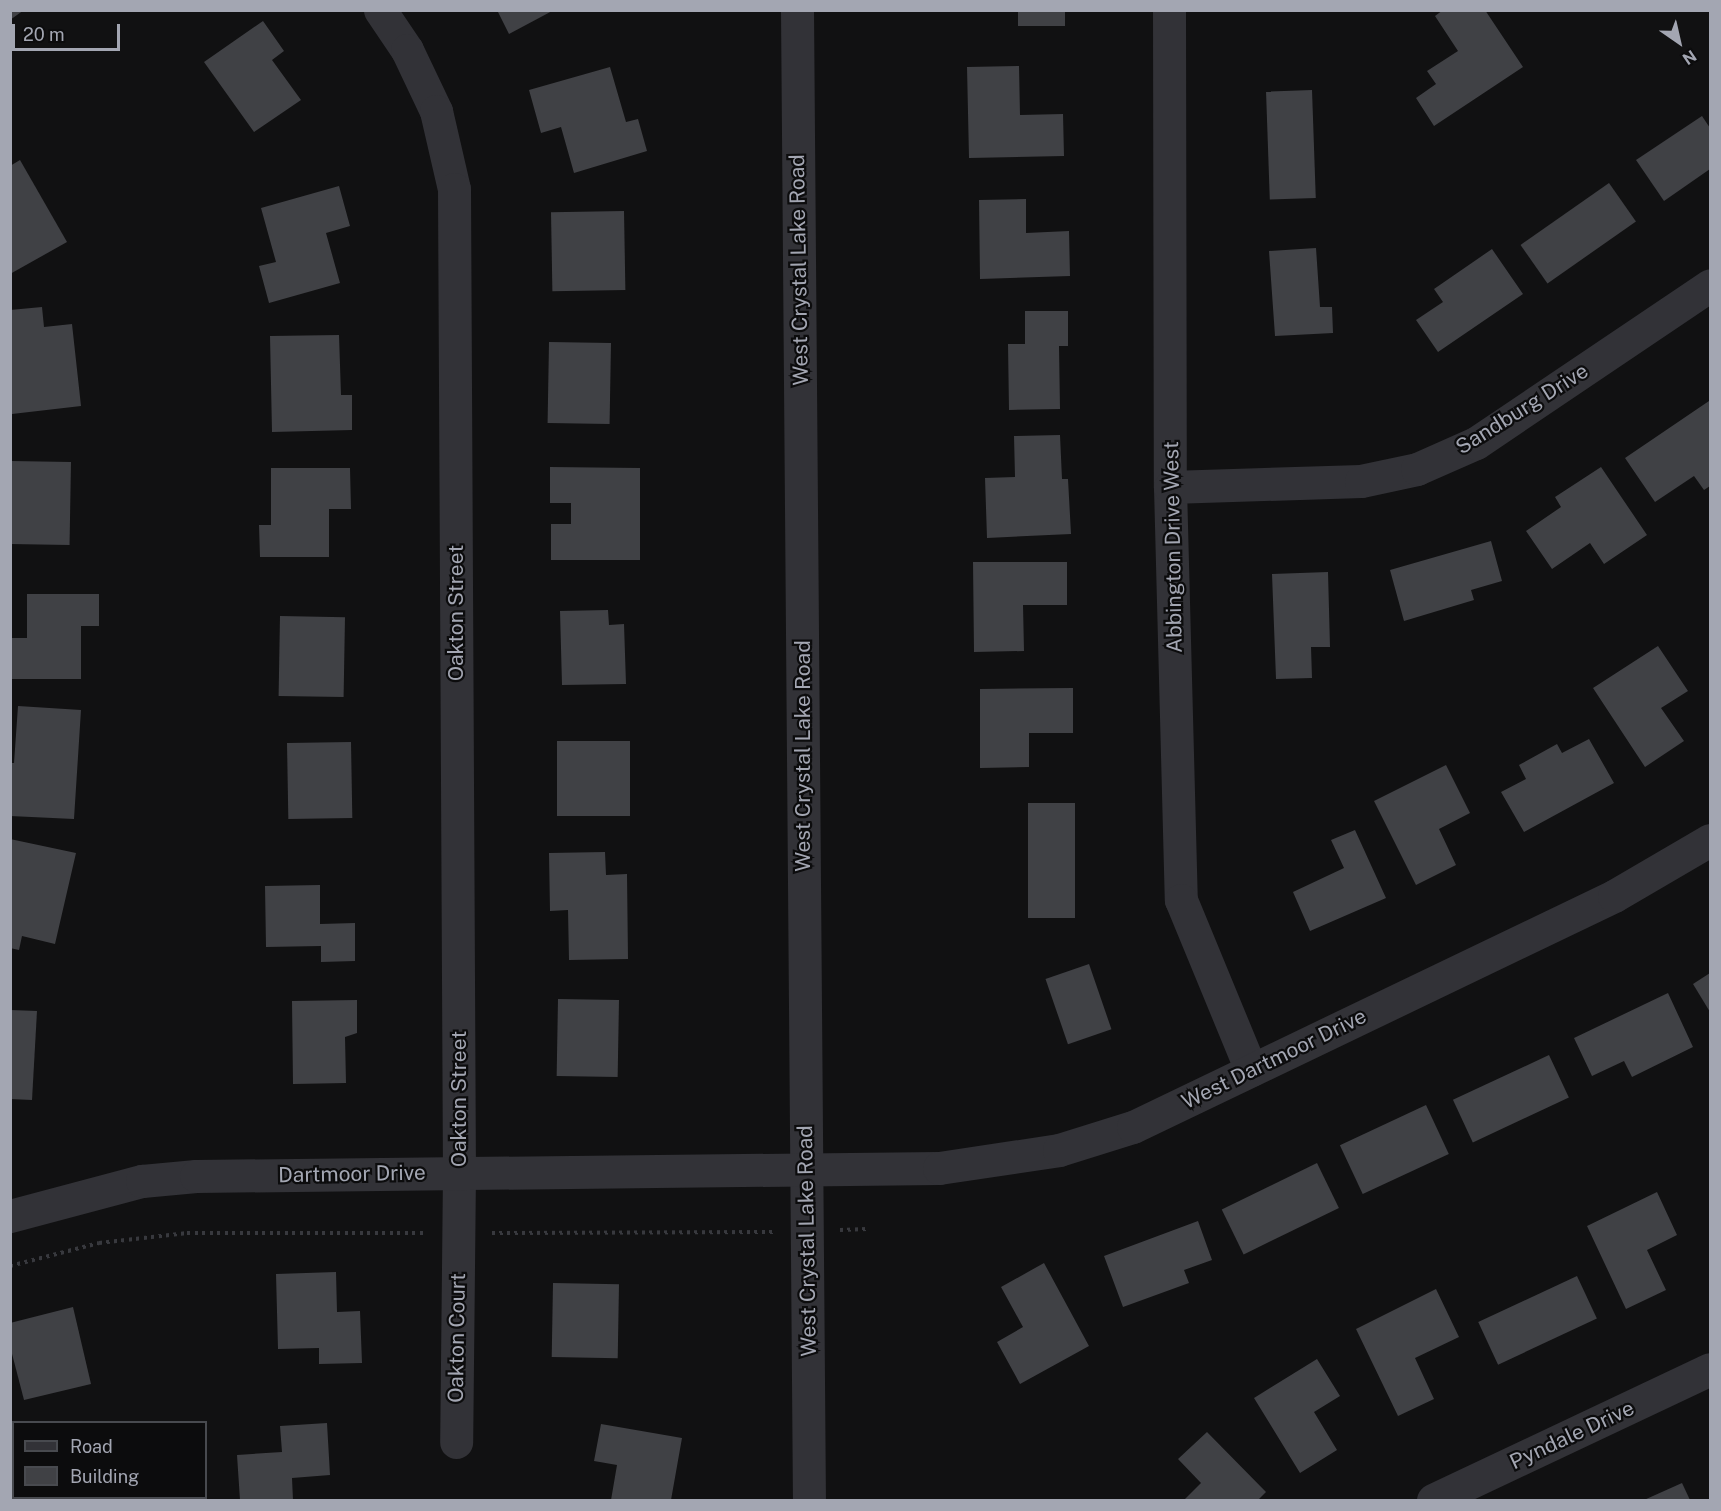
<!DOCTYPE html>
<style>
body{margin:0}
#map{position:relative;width:1721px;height:1511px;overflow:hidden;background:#111112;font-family:"Public Sans",sans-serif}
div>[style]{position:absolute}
.building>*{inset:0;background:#404145;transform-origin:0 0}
.path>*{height:4px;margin-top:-2px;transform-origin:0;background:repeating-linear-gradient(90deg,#38393e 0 3px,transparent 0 7.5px)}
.minor>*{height:33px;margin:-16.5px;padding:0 16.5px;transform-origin:16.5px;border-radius:16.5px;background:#323237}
span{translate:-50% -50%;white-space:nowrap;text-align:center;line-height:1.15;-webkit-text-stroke:4.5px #0c0c0d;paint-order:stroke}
.street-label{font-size:21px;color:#a3a6b2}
.frame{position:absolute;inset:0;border:12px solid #a3a6b2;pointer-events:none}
.legend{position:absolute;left:12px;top:1421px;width:195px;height:78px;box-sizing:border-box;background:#0c0c0d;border:2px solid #484a4f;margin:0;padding:8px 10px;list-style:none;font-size:18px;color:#a3a6b2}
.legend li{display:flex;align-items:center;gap:12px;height:30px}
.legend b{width:30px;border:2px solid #484a4f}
.north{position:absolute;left:1649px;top:12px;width:60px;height:60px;-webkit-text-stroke:4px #0c0c0d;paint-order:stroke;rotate:146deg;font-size:16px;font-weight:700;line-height:24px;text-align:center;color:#a3a6b2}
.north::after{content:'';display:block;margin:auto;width:21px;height:27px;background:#a3a6b2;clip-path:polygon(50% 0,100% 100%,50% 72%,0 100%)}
.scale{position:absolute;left:12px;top:24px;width:108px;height:27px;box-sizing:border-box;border:3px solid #a3a6b2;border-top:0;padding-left:8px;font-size:18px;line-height:21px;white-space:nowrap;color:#a3a6b2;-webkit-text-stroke:4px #0c0c0d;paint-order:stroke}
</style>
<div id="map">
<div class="building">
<i style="clip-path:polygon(10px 10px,24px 10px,10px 20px)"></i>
<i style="clip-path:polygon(497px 10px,554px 10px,509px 34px)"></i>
<i style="left:1018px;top:10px;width:47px;height:16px"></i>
<i style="clip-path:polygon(1443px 10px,1485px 10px,1523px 67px,1434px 126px,1416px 98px,1436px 84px,1427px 71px,1458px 51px,1435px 16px)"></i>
<i style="clip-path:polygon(263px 21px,284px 51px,272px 60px,301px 100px,254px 132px,204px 62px)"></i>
<i style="clip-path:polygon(1019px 66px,1020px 115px,1063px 114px,1064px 156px,969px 158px,967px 67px)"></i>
<i style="clip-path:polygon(610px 67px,626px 122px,638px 119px,647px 151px,574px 173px,561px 127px,541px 133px,529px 90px)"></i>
<i style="left:1312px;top:90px;width:108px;height:46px;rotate:88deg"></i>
<i style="clip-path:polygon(1702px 116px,1710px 128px,1710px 169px,1664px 201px,1636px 160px)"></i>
<i style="clip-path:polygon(20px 160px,67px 242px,10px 274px,10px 166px)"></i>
<i style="left:1609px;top:183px;width:47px;height:108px;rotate:55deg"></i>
<i style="clip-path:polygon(339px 186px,350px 226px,326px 233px,340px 283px,269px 303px,259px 266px,276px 262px,261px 208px)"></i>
<i style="clip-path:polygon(1026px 199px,1026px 233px,1069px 231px,1070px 276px,980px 279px,979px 200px)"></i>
<i style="left:624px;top:211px;width:79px;height:73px;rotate:89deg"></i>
<i style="clip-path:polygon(1316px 248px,1320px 307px,1332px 307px,1333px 333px,1275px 336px,1269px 251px)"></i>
<i style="clip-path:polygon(1492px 249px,1523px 294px,1438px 352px,1416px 320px,1443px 302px,1434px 289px)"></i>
<i style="clip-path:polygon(42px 307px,44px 327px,72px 324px,81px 406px,12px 414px,10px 310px)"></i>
<i style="clip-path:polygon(1025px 311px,1068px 311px,1068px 346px,1059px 346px,1060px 409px,1009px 410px,1008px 344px,1025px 344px)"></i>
<i style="clip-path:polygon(339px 335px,341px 395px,352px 395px,352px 430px,272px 432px,270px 336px)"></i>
<i style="left:549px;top:342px;width:62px;height:81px;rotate:1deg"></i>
<i style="clip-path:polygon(1709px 401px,1710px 486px,1704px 490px,1694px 476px,1655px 502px,1625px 458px)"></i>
<i style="clip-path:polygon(1060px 435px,1062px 479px,1068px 479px,1071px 534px,987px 538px,985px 478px,1015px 477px,1014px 436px)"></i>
<i style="left:11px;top:461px;width:60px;height:83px;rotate:1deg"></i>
<i style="clip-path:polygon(550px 467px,640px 468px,640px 560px,551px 560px,551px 524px,571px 524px,571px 503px,550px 503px)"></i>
<i style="clip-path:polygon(1601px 467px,1647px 535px,1604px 564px,1590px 543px,1552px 569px,1526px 531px,1561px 507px,1555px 497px)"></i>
<i style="clip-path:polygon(271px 468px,350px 468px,351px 509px,329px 509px,329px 557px,260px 557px,259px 525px,271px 525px)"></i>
<i style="clip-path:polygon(1491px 541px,1502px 581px,1471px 590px,1474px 600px,1404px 621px,1390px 570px)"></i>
<i style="clip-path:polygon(973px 562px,1067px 562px,1067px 605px,1023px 605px,1024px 651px,974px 652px)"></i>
<i style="clip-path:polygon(1328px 572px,1330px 647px,1311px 647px,1312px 678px,1276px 679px,1272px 574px)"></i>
<i style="clip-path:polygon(27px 594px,99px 594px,99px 626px,81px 626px,81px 679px,10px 679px,10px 638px,27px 638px)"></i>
<i style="clip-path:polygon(608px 610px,609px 625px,624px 624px,626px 684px,562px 685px,560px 611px)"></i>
<i style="left:280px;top:616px;width:65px;height:80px;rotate:1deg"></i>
<i style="clip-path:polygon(1658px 646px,1688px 691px,1661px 708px,1684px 741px,1645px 767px,1593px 688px)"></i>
<i style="clip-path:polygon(1073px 688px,1073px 733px,1029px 733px,1029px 767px,980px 768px,980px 689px)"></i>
<i style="clip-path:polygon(18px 706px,81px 710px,74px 819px,10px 816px,10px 763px,14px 763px)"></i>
<i style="clip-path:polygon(1589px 739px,1614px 783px,1524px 832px,1501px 792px,1526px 779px,1519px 765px,1557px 744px,1562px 753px)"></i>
<i style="left:557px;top:741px;width:73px;height:75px"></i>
<i style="left:351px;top:742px;width:76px;height:64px;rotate:89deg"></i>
<i style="clip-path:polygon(1446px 765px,1470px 813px,1439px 829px,1456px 865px,1416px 885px,1374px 801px)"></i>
<i style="left:1028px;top:803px;width:47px;height:115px"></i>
<i style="clip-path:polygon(1355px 830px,1386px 898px,1310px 931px,1293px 892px,1344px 868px,1331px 840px)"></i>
<i style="clip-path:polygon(10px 839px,76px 853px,55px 944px,22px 936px,19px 950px,10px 948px)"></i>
<i style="clip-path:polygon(605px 852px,606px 875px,627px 874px,628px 959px,569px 960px,568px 910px,550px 911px,549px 853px)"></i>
<i style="clip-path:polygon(320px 885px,320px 924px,355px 923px,355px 961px,321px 962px,321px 946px,266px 947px,265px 886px)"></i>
<i style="left:1089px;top:964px;width:69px;height:46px;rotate:71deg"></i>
<i style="clip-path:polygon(1710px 973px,1710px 1012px,1693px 984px)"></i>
<i style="clip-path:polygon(1668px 993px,1693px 1047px,1632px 1077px,1624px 1061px,1592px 1076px,1574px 1038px)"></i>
<i style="left:558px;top:999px;width:61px;height:77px;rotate:1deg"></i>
<i style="clip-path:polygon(357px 1000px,357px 1033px,345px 1037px,346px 1083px,293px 1084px,292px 1001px)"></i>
<i style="clip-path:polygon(10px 1010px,37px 1011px,32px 1100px,10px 1099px)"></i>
<i style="left:1549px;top:1055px;width:47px;height:106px;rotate:65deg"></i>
<i style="left:1426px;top:1105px;width:54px;height:95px;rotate:65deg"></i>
<i style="left:1317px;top:1163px;width:50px;height:106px;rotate:64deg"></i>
<i style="clip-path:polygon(1657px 1192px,1677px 1235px,1647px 1250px,1666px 1290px,1626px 1309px,1587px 1226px)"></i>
<i style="clip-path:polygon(1198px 1221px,1212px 1260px,1184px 1270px,1189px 1283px,1123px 1307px,1104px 1256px)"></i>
<i style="clip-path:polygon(1044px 1263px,1089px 1346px,1020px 1384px,997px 1342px,1023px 1327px,1001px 1287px)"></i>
<i style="clip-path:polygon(336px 1272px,337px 1312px,360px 1311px,362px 1363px,319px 1364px,319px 1348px,278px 1349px,276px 1274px)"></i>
<i style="left:1577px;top:1276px;width:47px;height:109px;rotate:65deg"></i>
<i style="left:553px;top:1283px;width:66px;height:74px;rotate:1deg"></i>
<i style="clip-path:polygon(1436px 1289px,1459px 1337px,1415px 1358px,1434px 1399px,1398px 1416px,1356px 1329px)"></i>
<i style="clip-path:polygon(73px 1307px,91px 1384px,24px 1400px,10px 1346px,10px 1323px)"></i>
<i style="clip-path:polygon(1317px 1359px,1340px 1396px,1314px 1412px,1337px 1450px,1300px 1473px,1254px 1398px)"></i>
<i style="clip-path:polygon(327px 1423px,330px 1475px,292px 1478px,293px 1500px,240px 1500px,237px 1455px,282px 1452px,280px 1426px)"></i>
<i style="clip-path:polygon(601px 1424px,682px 1438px,671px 1500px,611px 1500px,617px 1465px,594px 1461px)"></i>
<i style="clip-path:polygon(1207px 1432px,1266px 1492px,1258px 1500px,1184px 1500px,1201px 1483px,1178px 1459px)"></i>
<i style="clip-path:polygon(1682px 1483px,1690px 1500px,1644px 1500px)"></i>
<i style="left:35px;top:1498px;width:70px;height:2px"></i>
</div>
<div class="path">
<i style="left:840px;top:1230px;width:27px;rotate:-2deg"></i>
<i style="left:492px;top:1233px;width:281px;rotate:-0.2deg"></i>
<i style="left:10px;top:1266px;width:92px;rotate:-14.5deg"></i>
<i style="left:99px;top:1243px;width:89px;rotate:-6.5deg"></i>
<i style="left:187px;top:1233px;width:238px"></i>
</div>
<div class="minor">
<i style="left:380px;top:10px;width:48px;rotate:56deg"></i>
<i style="left:407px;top:50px;width:68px;rotate:64.6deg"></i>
<i style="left:436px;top:111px;width:80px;rotate:77deg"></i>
<i style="left:454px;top:189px;width:983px;rotate:89.71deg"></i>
<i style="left:459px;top:1172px;width:270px;rotate:90.6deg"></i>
<i style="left:797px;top:10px;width:1490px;rotate:89.54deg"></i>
<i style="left:1169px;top:10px;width:477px;rotate:89.9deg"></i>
<i style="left:1170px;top:487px;width:413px;rotate:88.5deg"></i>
<i style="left:1181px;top:900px;width:184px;rotate:67.6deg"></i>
<i style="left:1170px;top:487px;width:191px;rotate:-1.8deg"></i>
<i style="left:1361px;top:481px;width:57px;rotate:-12.1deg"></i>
<i style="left:1417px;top:469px;width:64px;rotate:-23.8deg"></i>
<i style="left:1476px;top:443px;width:282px;rotate:-34deg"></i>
<i style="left:10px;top:1216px;width:137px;rotate:-14.9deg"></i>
<i style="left:142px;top:1181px;width:54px;rotate:-5.3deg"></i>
<i style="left:196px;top:1176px;width:743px;rotate:-0.62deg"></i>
<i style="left:939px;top:1168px;width:121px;rotate:-8.5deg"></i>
<i style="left:1059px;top:1150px;width:77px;rotate:-17.3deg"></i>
<i style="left:1133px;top:1127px;width:534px;rotate:-25.65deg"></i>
<i style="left:1614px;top:896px;width:111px;rotate:-30.3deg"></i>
<i style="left:1433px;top:1500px;width:306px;rotate:-25.3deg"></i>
</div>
<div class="street-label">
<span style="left:799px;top:270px;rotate:-91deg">West Crystal Lake Road</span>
<span style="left:1522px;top:409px;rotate:-32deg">Sandburg Drive</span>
<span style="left:1173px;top:547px;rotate:-91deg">Abbington Drive West</span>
<span style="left:456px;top:613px;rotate:-90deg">Oakton Street</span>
<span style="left:803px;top:756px;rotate:-90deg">West Crystal Lake Road</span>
<span style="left:1274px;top:1059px;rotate:-26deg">West Dartmoor Drive</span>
<span style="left:459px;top:1099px;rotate:-90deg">Oakton Street</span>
<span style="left:352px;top:1174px;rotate:-1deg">Dartmoor Drive</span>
<span style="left:807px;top:1241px;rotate:-91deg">West Crystal Lake Road</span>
<span style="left:457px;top:1338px;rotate:-89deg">Oakton Court</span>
<span style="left:1572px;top:1435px;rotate:-25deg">Pyndale Drive</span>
</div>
<div class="frame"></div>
<ul class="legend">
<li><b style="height:8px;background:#323237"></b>Road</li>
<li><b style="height:16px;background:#404145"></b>Building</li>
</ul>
<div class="north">N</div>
<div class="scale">20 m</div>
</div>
